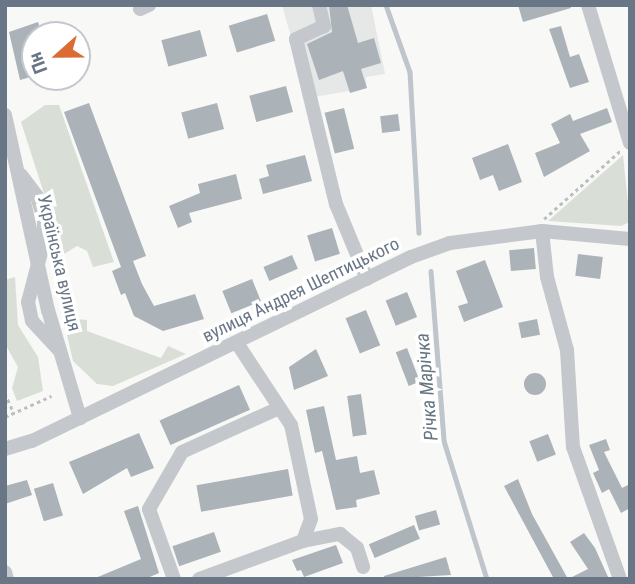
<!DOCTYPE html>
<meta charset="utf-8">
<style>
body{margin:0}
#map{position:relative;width:635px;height:584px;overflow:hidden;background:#f8f8f6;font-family:"Roboto Condensed",sans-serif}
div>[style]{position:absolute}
.built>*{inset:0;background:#e6e7e7}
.green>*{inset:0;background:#d9dfd7}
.stream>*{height:4.5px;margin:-2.25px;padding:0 2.25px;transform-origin:2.25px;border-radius:2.25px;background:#bec6cc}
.building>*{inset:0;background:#abb2b8;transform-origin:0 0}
.round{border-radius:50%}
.path>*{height:2.5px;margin-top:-1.25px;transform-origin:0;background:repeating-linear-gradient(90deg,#bcbec1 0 3.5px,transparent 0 7px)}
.minor>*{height:14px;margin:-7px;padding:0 7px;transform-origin:7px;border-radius:7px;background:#c4c7cb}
span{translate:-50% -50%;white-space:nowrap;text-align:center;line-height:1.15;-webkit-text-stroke:7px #fff;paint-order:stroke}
.street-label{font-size:18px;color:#697685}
.water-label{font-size:19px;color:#657680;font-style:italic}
.frame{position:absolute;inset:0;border:7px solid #697685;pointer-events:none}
.north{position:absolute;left:21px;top:21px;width:70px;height:70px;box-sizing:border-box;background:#fff;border:2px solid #c3c8ce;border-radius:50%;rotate:249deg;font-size:19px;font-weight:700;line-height:28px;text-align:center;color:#697685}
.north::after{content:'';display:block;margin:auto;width:24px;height:32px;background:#da6c34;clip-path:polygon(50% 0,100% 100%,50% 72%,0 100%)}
</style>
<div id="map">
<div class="built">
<i style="clip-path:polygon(282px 5px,371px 5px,385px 74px,366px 77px,367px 88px,308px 98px)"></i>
</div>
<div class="green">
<i style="clip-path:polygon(45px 105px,59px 105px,114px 262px,93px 267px,87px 251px,77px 246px,64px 254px,70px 300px,60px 305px,49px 209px,21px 122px)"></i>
<i style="clip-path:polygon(623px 155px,630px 222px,621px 226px,548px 221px)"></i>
<i style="clip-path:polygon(15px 277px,18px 325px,38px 357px,43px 391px,17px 401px,12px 388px,18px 367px,5px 344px,5px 280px)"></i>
<i style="clip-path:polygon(63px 318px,87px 320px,87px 331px,161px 358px,168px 346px,186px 354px,113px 386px,97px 384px,73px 361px)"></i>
</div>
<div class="stream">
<i style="left:386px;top:5px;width:71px;rotate:70.3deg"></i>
<i style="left:410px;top:72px;width:161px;rotate:86.8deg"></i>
<i style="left:431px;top:271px;width:170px;rotate:85.6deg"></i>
<i style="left:444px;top:441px;width:145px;rotate:72.7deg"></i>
</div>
<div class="building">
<i style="clip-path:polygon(329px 5px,347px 5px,358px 43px,374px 38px,381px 63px,361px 69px,367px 88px,350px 93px,343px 71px,319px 80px,307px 44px,332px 32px)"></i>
<i style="clip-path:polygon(518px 5px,570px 5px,571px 8px,523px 22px)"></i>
<i style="left:267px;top:14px;width:28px;height:40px;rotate:73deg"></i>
<i style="clip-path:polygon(38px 22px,42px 34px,25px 40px,34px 76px,20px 80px,9px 32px)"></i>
<i style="clip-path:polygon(561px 26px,570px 57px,579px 54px,589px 82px,570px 88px,549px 29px)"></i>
<i style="left:200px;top:30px;width:27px;height:40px;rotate:75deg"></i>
<i style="left:286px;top:86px;width:27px;height:38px;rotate:75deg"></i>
<i style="clip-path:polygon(89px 103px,146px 256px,133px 261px,142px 284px,154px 306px,195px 294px,204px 319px,163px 331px,134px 316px,125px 293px,121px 295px,112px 271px,121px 267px,64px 112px)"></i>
<i style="left:217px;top:103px;width:27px;height:37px;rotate:75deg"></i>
<i style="left:344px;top:108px;width:42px;height:20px;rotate:76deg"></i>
<i style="clip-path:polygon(607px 108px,612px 122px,580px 134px,590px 151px,544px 177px,535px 153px,560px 143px,551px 124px,570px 114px,573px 121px)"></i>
<i style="left:398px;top:114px;width:17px;height:18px;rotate:83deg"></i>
<i style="clip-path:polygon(508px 144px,522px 182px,499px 191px,493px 175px,480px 180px,472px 158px)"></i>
<i style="clip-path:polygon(305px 155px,312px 181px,263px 194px,259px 179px,269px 176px,266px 165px)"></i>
<i style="clip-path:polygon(236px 174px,242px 199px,189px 213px,192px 222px,178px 228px,169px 206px,200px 193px,198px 184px)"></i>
<i style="left:332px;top:228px;width:27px;height:26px;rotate:73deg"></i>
<i style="left:534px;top:248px;width:21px;height:25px;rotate:85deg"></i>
<i style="left:578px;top:254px;width:25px;height:22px;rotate:7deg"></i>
<i style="left:292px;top:255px;width:15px;height:31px;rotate:67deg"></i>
<i style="clip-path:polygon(485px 260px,503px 307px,464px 322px,458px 306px,468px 303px,456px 271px)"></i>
<i style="left:252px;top:279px;width:24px;height:32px;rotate:68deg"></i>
<i style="left:407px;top:292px;width:27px;height:23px;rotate:68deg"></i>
<i style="left:366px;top:310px;width:38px;height:22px;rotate:68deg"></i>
<i style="left:537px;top:319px;width:16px;height:19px;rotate:79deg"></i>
<i style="left:407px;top:348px;width:36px;height:12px;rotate:69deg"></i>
<i style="clip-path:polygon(316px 349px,328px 376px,294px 390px,289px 367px)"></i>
<i class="round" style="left:524px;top:373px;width:22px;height:22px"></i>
<i style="left:239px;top:385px;width:27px;height:87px;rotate:66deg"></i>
<i style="left:361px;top:394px;width:41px;height:14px;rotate:82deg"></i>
<i style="clip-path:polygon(324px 406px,336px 460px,357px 456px,360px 473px,374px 470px,380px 494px,356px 500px,357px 507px,336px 510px,322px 451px,315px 453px,306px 410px)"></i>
<i style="clip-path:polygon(139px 433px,154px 468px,131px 477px,127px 468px,83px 494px,69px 462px)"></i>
<i style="left:548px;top:434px;width:22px;height:20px;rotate:69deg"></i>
<i style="clip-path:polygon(606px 439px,610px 450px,604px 452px,622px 488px,630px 484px,630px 508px,621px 513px,609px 489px,602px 493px,593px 473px,599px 470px,589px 445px)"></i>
<i style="left:288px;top:469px;width:27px;height:93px;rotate:80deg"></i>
<i style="clip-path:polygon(518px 479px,532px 514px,568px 579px,554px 579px,504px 486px)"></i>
<i style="clip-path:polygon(27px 480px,32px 495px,5px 504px,5px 486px)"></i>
<i style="left:53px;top:483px;width:34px;height:20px;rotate:73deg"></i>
<i style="clip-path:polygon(138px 506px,159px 573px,145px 579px,93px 579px,141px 559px,124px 511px)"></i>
<i style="left:436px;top:510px;width:15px;height:22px;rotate:74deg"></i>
<i style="left:414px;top:525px;width:15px;height:49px;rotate:67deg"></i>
<i style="left:214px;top:532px;width:21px;height:44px;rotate:71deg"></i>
<i style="clip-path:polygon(584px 533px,595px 548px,609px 579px,568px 579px,588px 569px,570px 542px)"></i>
<i style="clip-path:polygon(336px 545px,343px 563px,304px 577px,301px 570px,297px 571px,292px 560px)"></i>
<i style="clip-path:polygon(446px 557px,451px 575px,385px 579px,384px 576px)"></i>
</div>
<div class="path">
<i style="left:544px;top:219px;width:102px;rotate:-41.8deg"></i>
<i style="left:5px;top:393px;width:22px;rotate:66deg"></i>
<i style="left:5px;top:417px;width:51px;rotate:-24.5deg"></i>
</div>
<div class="minor">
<i style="left:319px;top:5px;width:22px;rotate:77deg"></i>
<i style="left:324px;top:26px;width:31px;rotate:155deg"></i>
<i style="left:296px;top:39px;width:170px;rotate:76.4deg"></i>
<i style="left:336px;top:204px;width:81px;rotate:67.5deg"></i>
<i style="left:588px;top:5px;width:144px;rotate:73.1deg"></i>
<i style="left:140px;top:9px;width:10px;rotate:-24deg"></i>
<i style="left:5px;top:115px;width:200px;rotate:77.6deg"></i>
<i style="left:48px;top:310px;width:113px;rotate:73.5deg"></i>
<i style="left:21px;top:175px;width:26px;rotate:53deg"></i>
<i style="left:37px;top:196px;width:25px;rotate:74deg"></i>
<i style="left:44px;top:220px;width:21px;rotate:90deg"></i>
<i style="left:44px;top:241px;width:63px;rotate:104.7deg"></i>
<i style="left:28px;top:302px;width:19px;rotate:78deg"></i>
<i style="left:32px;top:321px;width:40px;rotate:47deg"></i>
<i style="left:542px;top:231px;width:46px;rotate:83.8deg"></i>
<i style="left:547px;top:277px;width:76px;rotate:74.7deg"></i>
<i style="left:567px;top:350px;width:97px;rotate:86.5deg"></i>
<i style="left:573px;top:447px;width:140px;rotate:70.4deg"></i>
<i style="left:5px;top:449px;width:28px;rotate:-17deg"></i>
<i style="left:32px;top:441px;width:421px;rotate:-25.9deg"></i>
<i style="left:411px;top:257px;width:41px;rotate:-19.7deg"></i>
<i style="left:450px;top:243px;width:93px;rotate:-7.4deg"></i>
<i style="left:542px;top:231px;width:88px;rotate:5.2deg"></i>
<i style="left:303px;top:541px;width:38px;rotate:-11deg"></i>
<i style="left:340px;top:534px;width:22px;rotate:39deg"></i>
<i style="left:357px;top:548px;width:20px;rotate:72deg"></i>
<i style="left:5px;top:572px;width:7px;rotate:74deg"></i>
<i style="left:174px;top:579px;width:74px;rotate:-109.7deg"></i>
<i style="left:149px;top:509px;width:66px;rotate:-59.9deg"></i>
<i style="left:182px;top:452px;width:107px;rotate:-24.4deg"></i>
<i style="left:199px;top:579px;width:111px;rotate:-20.1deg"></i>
<i style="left:303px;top:541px;width:23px;rotate:-70deg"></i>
<i style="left:311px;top:519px;width:96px;rotate:-102deg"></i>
<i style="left:291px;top:425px;width:98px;rotate:-123.4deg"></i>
</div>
<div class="street-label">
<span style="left:59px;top:263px;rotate:77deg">Українська вулиця</span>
<span style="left:301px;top:290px;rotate:-26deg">вулиця Андрея Шептицького</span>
</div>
<div class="water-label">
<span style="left:427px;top:387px;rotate:-95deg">Річка Марічка</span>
</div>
<div class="frame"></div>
<div class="north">Пн</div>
</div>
